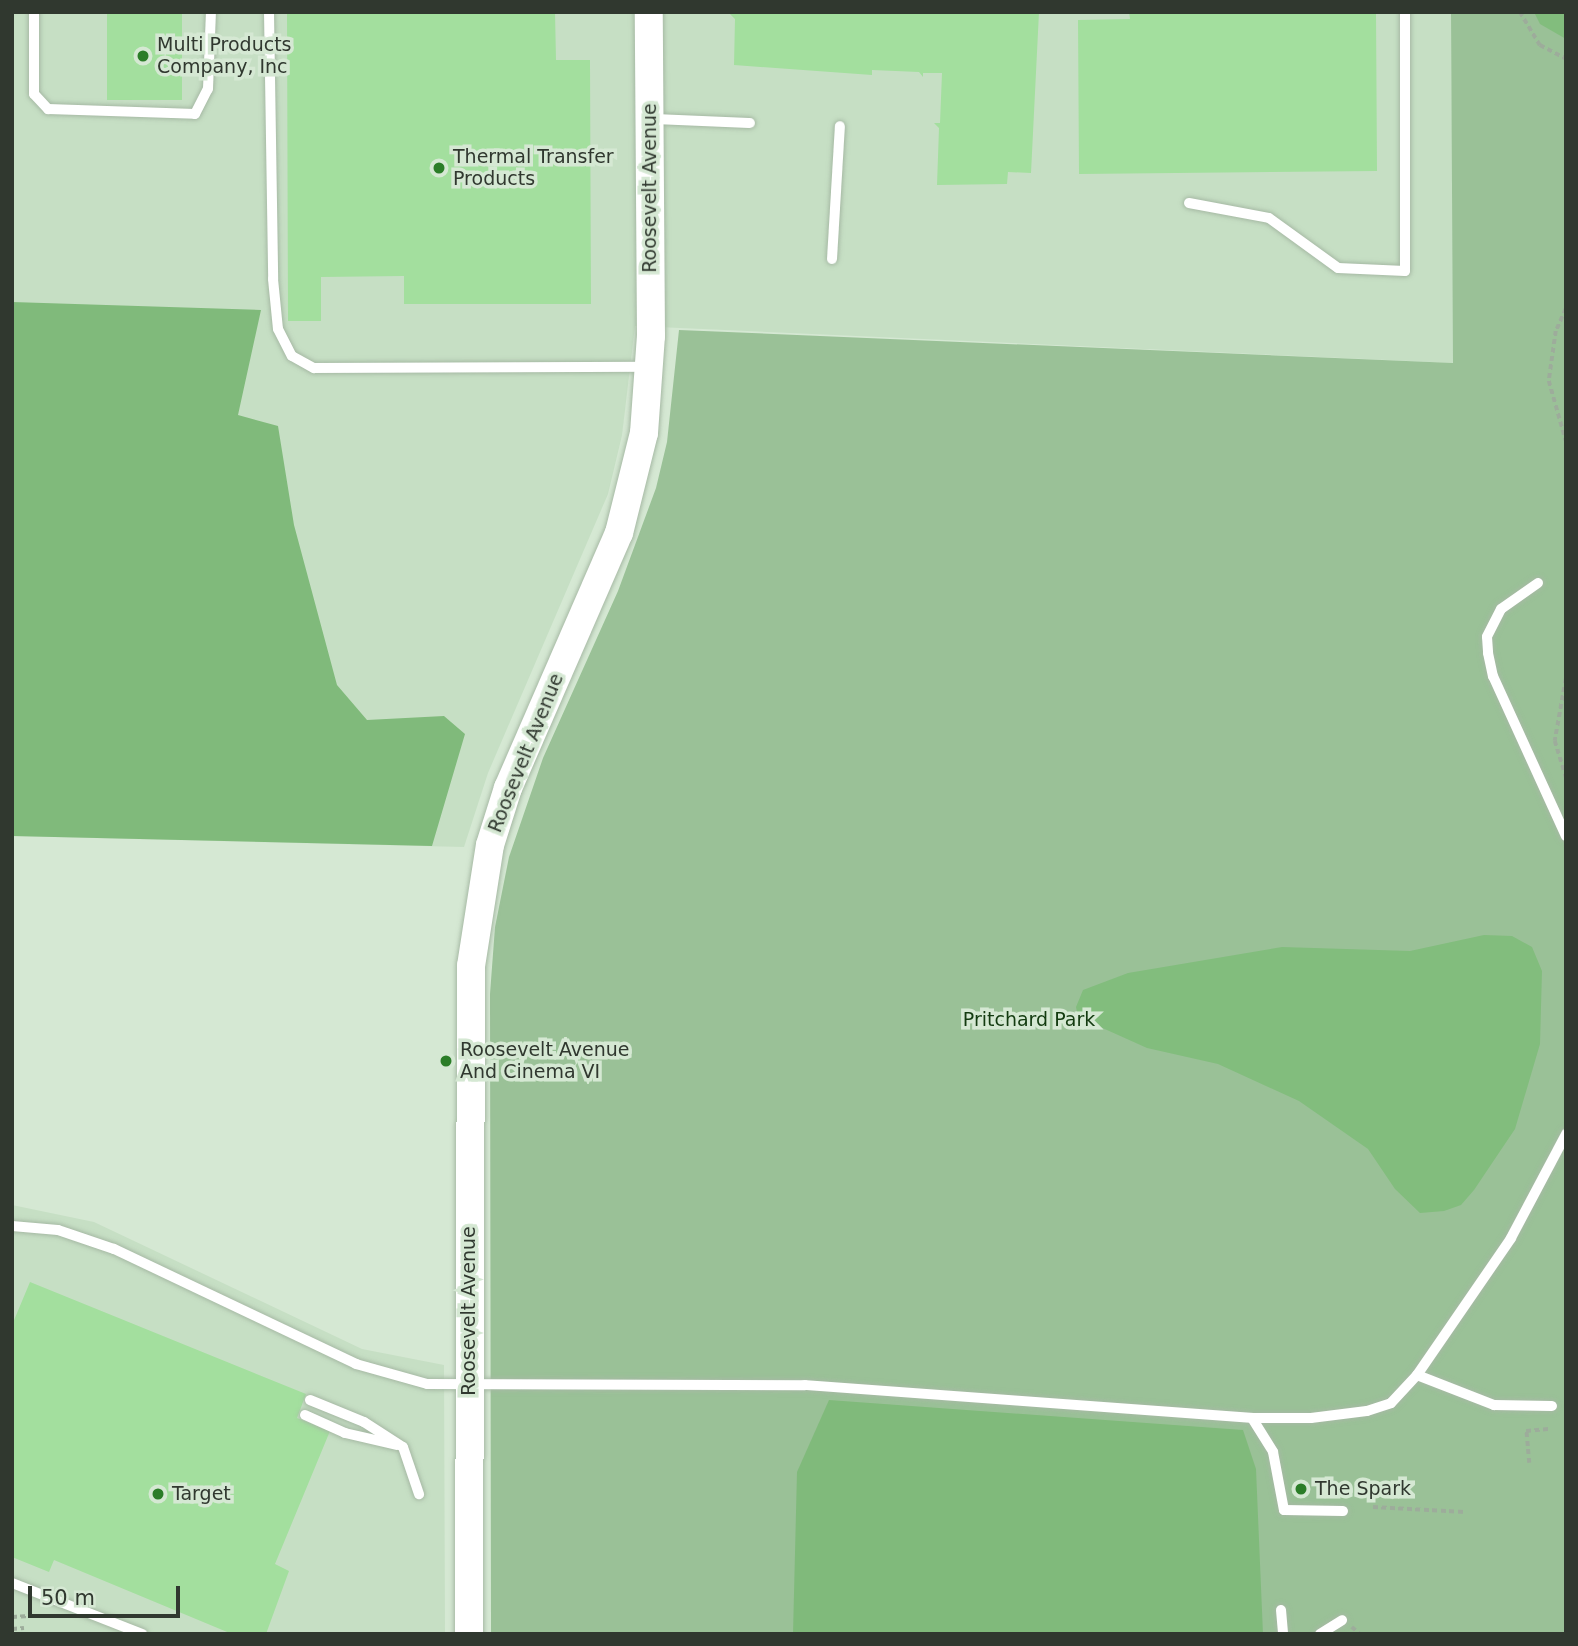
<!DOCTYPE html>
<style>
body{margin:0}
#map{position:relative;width:1578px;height:1646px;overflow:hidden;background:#d5e8d3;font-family:"DejaVu Sans",sans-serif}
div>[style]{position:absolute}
.built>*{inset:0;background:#c6dfc4}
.green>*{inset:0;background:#9ac197}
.forest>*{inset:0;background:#80ba7b}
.water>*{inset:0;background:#82bd7d}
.building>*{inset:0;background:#a3df9e;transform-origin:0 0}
.path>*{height:3.5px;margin-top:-1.75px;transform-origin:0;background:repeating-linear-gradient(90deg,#9dac9b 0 5px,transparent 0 8.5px)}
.roads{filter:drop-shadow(0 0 2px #a6b9a4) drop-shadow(0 0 2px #a6b9a4)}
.lane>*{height:10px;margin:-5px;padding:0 5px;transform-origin:5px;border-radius:5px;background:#fff}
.secondary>*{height:28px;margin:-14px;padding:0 14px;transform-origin:14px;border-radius:14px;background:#fff}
.dots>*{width:19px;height:19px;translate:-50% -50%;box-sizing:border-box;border:4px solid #d5e8d3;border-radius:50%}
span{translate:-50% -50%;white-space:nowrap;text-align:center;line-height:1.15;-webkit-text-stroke:7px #d5e8d3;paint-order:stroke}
.poi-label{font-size:19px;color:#30382f}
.left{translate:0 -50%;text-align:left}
.street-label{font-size:19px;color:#30382f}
.park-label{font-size:19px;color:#133b10}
.frame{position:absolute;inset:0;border:14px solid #30382f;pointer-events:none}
.scale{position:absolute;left:28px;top:1586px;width:152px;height:32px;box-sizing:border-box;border:4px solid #30382f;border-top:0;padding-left:9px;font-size:21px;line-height:24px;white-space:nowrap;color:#30382f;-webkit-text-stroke:5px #d5e8d3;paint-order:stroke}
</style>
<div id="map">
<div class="built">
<i style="clip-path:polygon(12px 12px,1451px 12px,1454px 363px,635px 326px,622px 435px,608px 494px,488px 773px,464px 847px,12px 836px)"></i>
<i style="clip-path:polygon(12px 1205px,94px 1222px,362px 1349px,444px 1365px,445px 1634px,12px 1634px)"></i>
</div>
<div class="green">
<i style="clip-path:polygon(1451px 12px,1566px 12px,1566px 1634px,491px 1634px,490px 994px,495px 927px,509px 857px,543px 758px,618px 591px,656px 488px,667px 442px,679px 330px,1453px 363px)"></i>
</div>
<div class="forest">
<i style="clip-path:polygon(12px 302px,261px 310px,238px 415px,278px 426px,294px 525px,337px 685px,367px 720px,444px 716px,465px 734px,432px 846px,12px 836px)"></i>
<i style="clip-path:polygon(829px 1400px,1243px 1430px,1256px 1469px,1263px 1634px,793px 1634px,797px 1472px)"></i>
</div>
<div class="water">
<i style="clip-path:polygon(1534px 12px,1566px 12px,1566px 39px,1540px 24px)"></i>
<i style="clip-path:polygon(1484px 935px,1512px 936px,1532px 947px,1542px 971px,1540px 1044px,1515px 1129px,1474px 1190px,1461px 1205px,1444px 1211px,1420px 1213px,1395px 1189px,1368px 1149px,1299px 1101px,1218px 1064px,1147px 1048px,1078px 1017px,1076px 1007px,1083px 990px,1128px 973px,1282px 947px,1410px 951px)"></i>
</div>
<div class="building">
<i style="left:107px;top:12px;width:75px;height:88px"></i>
<i style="clip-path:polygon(287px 12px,555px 12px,556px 60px,590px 60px,591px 304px,404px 304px,404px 276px,321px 277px,321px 321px,288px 321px)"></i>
<i style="clip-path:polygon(728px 12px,1039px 12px,1031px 173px,1008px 172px,1007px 184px,937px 185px,939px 128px,934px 123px,940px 123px,942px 73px,923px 73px,923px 77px,919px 72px,872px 70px,872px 75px,734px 65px,735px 19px)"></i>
<i style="clip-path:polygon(1129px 12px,1376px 12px,1377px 171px,1079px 174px,1078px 20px,1130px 19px)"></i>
<i style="clip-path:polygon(30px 1282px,306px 1394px,297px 1418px,330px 1431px,275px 1564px,289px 1571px,266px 1634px,232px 1634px,54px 1560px,49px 1572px,12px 1557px,12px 1325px)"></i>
</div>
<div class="path">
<i style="left:1520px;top:12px;width:39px;rotate:59deg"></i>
<i style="left:1540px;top:45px;width:30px;rotate:28deg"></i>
<i style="left:1566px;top:309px;width:24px;rotate:114deg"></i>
<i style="left:1556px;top:331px;width:50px;rotate:98deg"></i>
<i style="left:1549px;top:381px;width:62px;rotate:74.2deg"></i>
<i style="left:1566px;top:679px;width:63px;rotate:100.1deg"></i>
<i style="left:1555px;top:741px;width:39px;rotate:73deg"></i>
<i style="left:1529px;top:1463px;width:32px;rotate:-95deg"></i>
<i style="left:1526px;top:1431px;width:25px;rotate:-5deg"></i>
<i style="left:1373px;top:1507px;width:92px;rotate:3.1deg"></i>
<i style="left:12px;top:1617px;width:17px;rotate:-3deg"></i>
<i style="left:1352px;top:1627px;width:11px;rotate:41deg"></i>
<i style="left:12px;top:1629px;width:12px;rotate:-5deg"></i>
</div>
<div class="roads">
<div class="lane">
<i style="left:34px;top:12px;width:82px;rotate:90deg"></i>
<i style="left:34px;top:94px;width:21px;rotate:47deg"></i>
<i style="left:48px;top:109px;width:147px;rotate:1.9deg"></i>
<i style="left:195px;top:114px;width:28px;rotate:-63deg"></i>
<i style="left:208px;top:89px;width:77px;rotate:-87.8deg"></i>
<i style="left:269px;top:12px;width:267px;rotate:89.1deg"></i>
<i style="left:273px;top:279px;width:50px;rotate:84.3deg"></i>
<i style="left:278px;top:329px;width:30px;rotate:63deg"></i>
<i style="left:292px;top:356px;width:25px;rotate:29deg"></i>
<i style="left:314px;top:368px;width:334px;rotate:-0.2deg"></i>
<i style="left:654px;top:119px;width:96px;rotate:2.4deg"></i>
<i style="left:1189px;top:203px;width:81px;rotate:10.6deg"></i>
<i style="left:1269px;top:218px;width:85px;rotate:35.9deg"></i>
<i style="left:1338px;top:268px;width:67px;rotate:2.6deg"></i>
<i style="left:1405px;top:271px;width:259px;rotate:-90deg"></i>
<i style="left:832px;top:259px;width:133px;rotate:-86.6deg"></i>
<i style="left:1538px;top:583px;width:45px;rotate:144.9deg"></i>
<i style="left:1501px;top:609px;width:31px;rotate:117deg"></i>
<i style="left:1487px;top:637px;width:16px;rotate:86deg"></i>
<i style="left:1488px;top:653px;width:24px;rotate:78deg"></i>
<i style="left:1493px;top:676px;width:176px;rotate:65.5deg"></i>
<i style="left:12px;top:1226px;width:46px;rotate:5deg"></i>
<i style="left:58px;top:1230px;width:59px;rotate:18.7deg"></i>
<i style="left:114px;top:1249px;width:268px;rotate:25.4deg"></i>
<i style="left:356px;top:1364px;width:74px;rotate:15.7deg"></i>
<i style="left:427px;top:1384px;width:378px;rotate:0.2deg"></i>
<i style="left:805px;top:1385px;width:448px;rotate:4.2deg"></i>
<i style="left:1252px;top:1418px;width:40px;rotate:58deg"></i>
<i style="left:1273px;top:1452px;width:59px;rotate:79.3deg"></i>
<i style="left:1284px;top:1510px;width:59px;rotate:1deg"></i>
<i style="left:1417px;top:1375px;width:83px;rotate:21.3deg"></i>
<i style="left:1494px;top:1405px;width:58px;rotate:1deg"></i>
<i style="left:310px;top:1400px;width:58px;rotate:22.2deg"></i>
<i style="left:364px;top:1422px;width:46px;rotate:32.7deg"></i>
<i style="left:403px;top:1447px;width:50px;rotate:71.2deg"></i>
<i style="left:305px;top:1415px;width:44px;rotate:24.2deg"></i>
<i style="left:345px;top:1433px;width:53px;rotate:13deg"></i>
<i style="left:1252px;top:1418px;width:59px"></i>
<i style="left:1311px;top:1418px;width:56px;rotate:-7.1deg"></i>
<i style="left:1367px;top:1411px;width:25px;rotate:-18deg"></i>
<i style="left:1391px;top:1403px;width:38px;rotate:-47deg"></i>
<i style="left:1417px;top:1375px;width:166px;rotate:-55.5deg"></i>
<i style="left:1511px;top:1238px;width:118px;rotate:-62.1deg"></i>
<i style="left:12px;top:1583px;width:140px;rotate:21.4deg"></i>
<i style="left:1281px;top:1610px;width:24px;rotate:85deg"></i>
<i style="left:1320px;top:1634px;width:26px;rotate:-32deg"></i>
</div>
<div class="secondary">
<i style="left:469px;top:1634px;width:668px;rotate:-89.83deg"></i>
<i style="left:471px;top:966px;width:122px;rotate:-81.1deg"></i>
<i style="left:490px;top:845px;width:60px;rotate:-72.5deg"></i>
<i style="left:508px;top:788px;width:278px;rotate:-66.5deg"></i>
<i style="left:619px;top:533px;width:103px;rotate:-76deg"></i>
<i style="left:644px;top:433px;width:97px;rotate:-85.9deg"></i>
<i style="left:651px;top:336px;width:324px;rotate:-90.4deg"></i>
</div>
</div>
<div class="dots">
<i style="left:143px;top:56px;background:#2b7d28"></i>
<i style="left:439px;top:168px;background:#2b7d28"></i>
<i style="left:446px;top:1061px;background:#2b7d28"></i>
<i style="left:1301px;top:1489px;background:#2b7d28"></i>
<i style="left:158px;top:1494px;background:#2b7d28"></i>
</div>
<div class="poi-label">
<span class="left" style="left:157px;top:56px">Multi Products<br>Company, Inc</span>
<span class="left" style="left:453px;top:168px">Thermal Transfer<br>Products</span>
<span class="left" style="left:460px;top:1061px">Roosevelt Avenue<br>And Cinema VI</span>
<span class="left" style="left:1315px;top:1489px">The Spark</span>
<span class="left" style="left:172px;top:1494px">Target</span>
</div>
<div class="street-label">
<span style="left:650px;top:188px;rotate:-90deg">Roosevelt Avenue</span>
<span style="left:526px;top:753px;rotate:-68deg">Roosevelt Avenue</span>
<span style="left:469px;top:1311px;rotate:-90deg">Roosevelt Avenue</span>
</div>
<div class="park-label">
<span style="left:1029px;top:1020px">Pritchard Park</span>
</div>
<div class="frame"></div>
<div class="scale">50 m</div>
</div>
